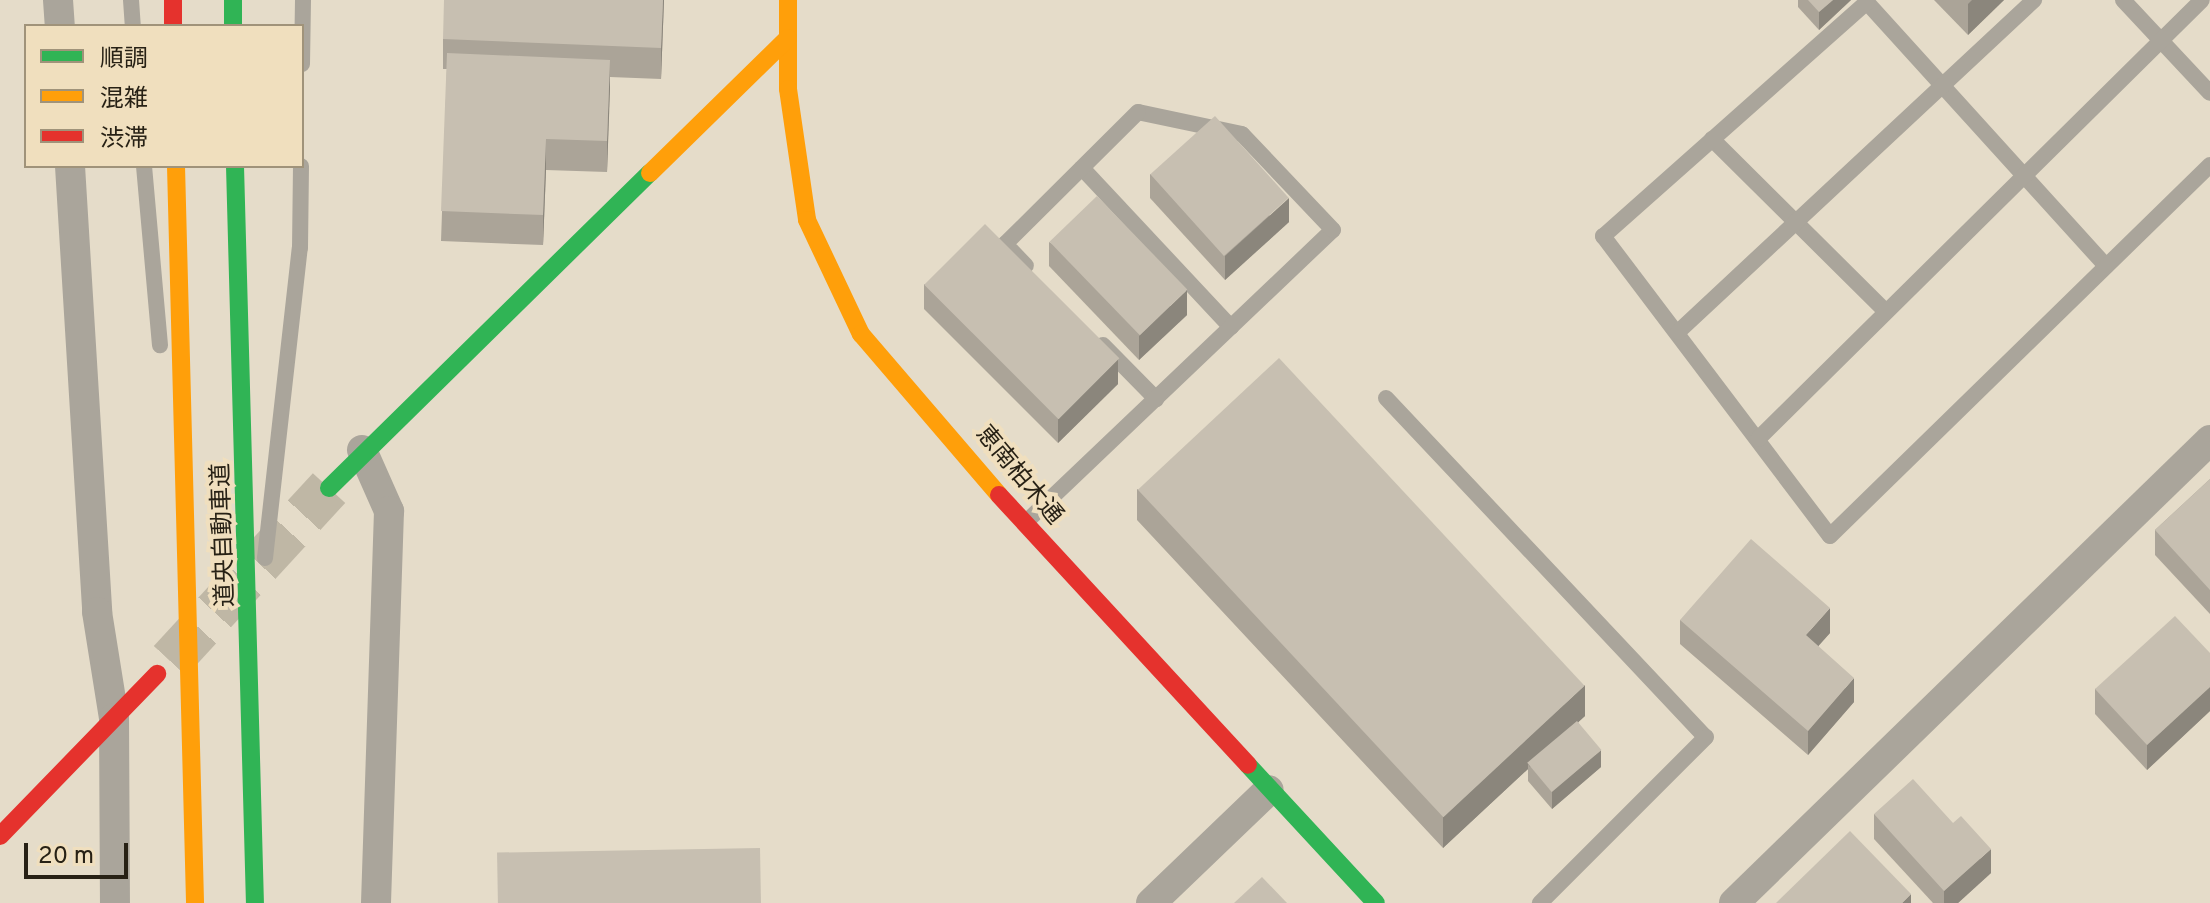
<!DOCTYPE html>
<meta charset="utf-8">
<style>
body{margin:0}
#map{position:relative;width:2210px;height:903px;overflow:hidden;background:#e5dcc9;font-family:Overpass,"Noto Sans JP",sans-serif}
div>[style]{position:absolute}
.secondary-tunnel>*{height:44px;margin-top:-22px;transform-origin:0;background:repeating-linear-gradient(90deg,#bfb7a5 0 44px,transparent 0 66px)}
.lane>*{height:16px;margin:-8px;padding:0 8px;transform-origin:8px;border-radius:8px;background:#aaa59b}
.street>*{height:30px;margin:-15px;padding:0 15px;transform-origin:15px;border-radius:15px;background:#aaa59b}
.fast>*{height:18px;margin:-9px;padding:0 9px;transform-origin:9px;border-radius:9px;background:#30b455}
.slow>*{height:18px;margin:-9px;padding:0 9px;transform-origin:9px;border-radius:9px;background:#ff9f0a}
.jam>*{height:18px;margin:-9px;padding:0 9px;transform-origin:9px;border-radius:9px;background:#e5322d}
.wall>*{inset:0;background:#aba498}
.shaded-wall>*{inset:0;background:#8b867c}
.building>*{inset:0;background:#c7bfb1;transform-origin:0 0}
span{translate:-50% -50%;white-space:nowrap;text-align:center;line-height:1.15;-webkit-text-stroke:8px #f0dfbe;paint-order:stroke}
.street-label{font-size:24px;color:#272115}
.legend{position:absolute;left:24px;top:24px;width:280px;height:144px;box-sizing:border-box;background:#f0dfbe;border:2px solid #a0937a;margin:0;padding:10px 14px;list-style:none;font-size:24px;color:#272115}
.legend li{display:flex;align-items:center;gap:16px;height:40px}
.legend b{width:40px;border:2px solid #a0937a}
.scale{position:absolute;left:24px;top:843px;width:104px;height:36px;box-sizing:border-box;border:4px solid #272115;border-top:0;padding-left:10px;font-size:24px;line-height:28px;white-space:nowrap;color:#272115;-webkit-text-stroke:6px #f0dfbe;paint-order:stroke}
</style>
<div id="map">
<div class="secondary-tunnel">
<i style="left:170px;top:661px;width:235px;rotate:-47.4deg"></i>
</div>
<div class="lane">
<i style="left:131px;top:0;width:26px;rotate:86deg"></i>
<i style="left:2123px;top:0;width:127px;rotate:46.9deg"></i>
<i style="left:302px;top:64px;width:64px;rotate:-89.1deg"></i>
<i style="left:1712px;top:139px;width:244px;rotate:44.8deg"></i>
<i style="left:144px;top:166px;width:180px;rotate:84.9deg"></i>
<i style="left:1082px;top:168px;width:218px;rotate:46.9deg"></i>
<i style="left:2106px;top:266px;width:356px;rotate:-132.2deg"></i>
<i style="left:1867px;top:2px;width:353px;rotate:138.4deg"></i>
<i style="left:1603px;top:236px;width:376px;rotate:52.9deg"></i>
<i style="left:1830px;top:536px;width:531px;rotate:-44.31deg"></i>
<i style="left:1678px;top:332px;width:487px;rotate:-43deg"></i>
<i style="left:1103px;top:345px;width:76px;rotate:45.5deg"></i>
<i style="left:1386px;top:398px;width:466px;rotate:46.7deg"></i>
<i style="left:1706px;top:737px;width:235px;rotate:135deg"></i>
<i style="left:1758px;top:439px;width:624px;rotate:-44.68deg"></i>
<i style="left:1025px;top:523px;width:425px;rotate:-43.6deg"></i>
<i style="left:1333px;top:230px;width:132px;rotate:-133.5deg"></i>
<i style="left:1242px;top:134px;width:106px;rotate:-168.1deg"></i>
<i style="left:1138px;top:112px;width:187px;rotate:135.2deg"></i>
<i style="left:1005px;top:244px;width:30px;rotate:46deg"></i>
<i style="left:265px;top:558px;width:312px;rotate:-83.6deg"></i>
<i style="left:300px;top:248px;width:82px;rotate:-89.3deg"></i>
</div>
<div class="street">
<i style="left:58px;top:0;width:26px;rotate:86deg"></i>
<i style="left:70px;top:166px;width:447px;rotate:86.5deg"></i>
<i style="left:97px;top:612px;width:107px;rotate:80.9deg"></i>
<i style="left:114px;top:718px;width:185px;rotate:89.7deg"></i>
<i style="left:362px;top:450px;width:67px;rotate:66.1deg"></i>
<i style="left:389px;top:511px;width:392px;rotate:91.9deg"></i>
<i style="left:1151px;top:903px;width:163px;rotate:-43.8deg"></i>
<i style="left:1734px;top:903px;width:664px;rotate:-44.21deg"></i>
</div>
<div class="fast">
<i style="left:233px;top:0;width:26px;rotate:90deg"></i>
<i style="left:235px;top:166px;width:737px;rotate:88.45deg"></i>
<i style="left:329px;top:488px;width:450px;rotate:-44.5deg"></i>
<i style="left:1248px;top:765px;width:188px;rotate:47.2deg"></i>
</div>
<div class="slow">
<i style="left:788px;top:0;width:89px;rotate:90deg"></i>
<i style="left:788px;top:89px;width:132px;rotate:81.7deg"></i>
<i style="left:807px;top:220px;width:126px;rotate:64.7deg"></i>
<i style="left:861px;top:334px;width:212px;rotate:49.4deg"></i>
<i style="left:176px;top:166px;width:737px;rotate:88.52deg"></i>
<i style="left:650px;top:173px;width:193px;rotate:-44.4deg"></i>
</div>
<div class="jam">
<i style="left:173px;top:0;width:26px;rotate:90deg"></i>
<i style="left:999px;top:495px;width:367px;rotate:47.3deg"></i>
<i style="left:0;top:836px;width:226px;rotate:-45.9deg"></i>
</div>
<div class="wall">
<i style="clip-path:polygon(664px 0,661px 79px,610px 77px,607px 172px,546px 170px,543px 245px,441px 241px,447px 69px,443px 69px,443px 39px)"></i>
<i style="clip-path:polygon(1798px 0,1851px 0,1819px 30px,1798px 7px)"></i>
<i style="clip-path:polygon(1934px 0,2004px 0,1968px 35px)"></i>
<i style="clip-path:polygon(1150px 174px,1289px 222px,1225px 280px,1150px 198px)"></i>
<i style="clip-path:polygon(1049px 242px,1187px 315px,1139px 360px,1049px 266px)"></i>
<i style="clip-path:polygon(924px 284px,1118px 384px,1058px 443px,924px 309px)"></i>
<i style="clip-path:polygon(2210px 479px,2210px 614px,2155px 555px,2155px 530px)"></i>
<i style="clip-path:polygon(1137px 489px,1585px 716px,1578px 722px,1601px 767px,1552px 809px,1528px 781px,1528px 769px,1443px 848px,1137px 520px)"></i>
<i style="clip-path:polygon(1680px 620px,1830px 633px,1818px 646px,1854px 702px,1808px 755px,1680px 644px)"></i>
<i style="clip-path:polygon(2210px 653px,2210px 711px,2147px 770px,2095px 714px,2095px 689px)"></i>
<i style="clip-path:polygon(1874px 814px,1953px 823px,1991px 873px,1958px 903px,1933px 903px,1874px 839px)"></i>
</div>
<div class="shaded-wall">
<i style="clip-path:polygon(663px 0,664px 0,661px 79px,661px 48px)"></i>
<i style="clip-path:polygon(1833px 0,1851px 0,1819px 30px,1819px 12px)"></i>
<i style="clip-path:polygon(1972px 0,2004px 0,1968px 35px,1968px 4px)"></i>
<i style="clip-path:polygon(610px 60px,610px 90px,607px 172px,607px 141px)"></i>
<i style="clip-path:polygon(546px 139px,546px 170px,543px 245px,543px 215px)"></i>
<i style="clip-path:polygon(1289px 198px,1289px 222px,1225px 280px,1225px 256px)"></i>
<i style="clip-path:polygon(1187px 290px,1187px 315px,1139px 360px,1139px 336px)"></i>
<i style="clip-path:polygon(1118px 359px,1118px 384px,1058px 443px,1058px 419px)"></i>
<i style="clip-path:polygon(1830px 608px,1830px 633px,1806px 660px,1806px 635px)"></i>
<i style="clip-path:polygon(1854px 678px,1854px 702px,1808px 755px,1808px 731px)"></i>
<i style="clip-path:polygon(1585px 685px,1585px 716px,1530px 767px,1528px 764px,1528px 769px,1443px 848px,1443px 817px)"></i>
<i style="clip-path:polygon(2210px 687px,2210px 711px,2147px 770px,2147px 745px)"></i>
<i style="clip-path:polygon(1601px 750px,1601px 767px,1552px 809px,1552px 792px)"></i>
<i style="clip-path:polygon(1991px 849px,1991px 873px,1958px 903px,1944px 903px,1944px 891px)"></i>
<i style="clip-path:polygon(1911px 894px,1911px 903px,1902px 903px)"></i>
</div>
<div class="building">
<i style="clip-path:polygon(444px 0,663px 0,661px 48px,443px 39px)"></i>
<i style="clip-path:polygon(1808px 0,1833px 0,1819px 12px)"></i>
<i style="clip-path:polygon(447px 53px,610px 60px,607px 141px,546px 139px,543px 215px,441px 211px)"></i>
<i style="left:1215px;top:116px;width:110px;height:87px;rotate:48deg"></i>
<i style="left:1097px;top:196px;width:130px;height:66px;rotate:46deg"></i>
<i style="left:985px;top:224px;width:190px;height:86px;rotate:45deg"></i>
<i style="left:1279px;top:358px;width:448px;height:193px;rotate:47deg"></i>
<i style="clip-path:polygon(2210px 479px,2210px 590px,2155px 530px)"></i>
<i style="clip-path:polygon(1751px 539px,1830px 608px,1806px 635px,1854px 678px,1808px 731px,1680px 620px)"></i>
<i style="clip-path:polygon(2175px 616px,2210px 653px,2210px 687px,2147px 745px,2095px 689px)"></i>
<i style="left:1577px;top:721px;width:38px;height:65px;rotate:50deg"></i>
<i style="clip-path:polygon(1913px 779px,1953px 823px,1961px 816px,1991px 849px,1944px 891px,1874px 814px)"></i>
<i style="clip-path:polygon(1850px 831px,1911px 894px,1902px 903px,1776px 903px)"></i>
<i style="left:760px;top:848px;width:55px;height:263px;rotate:89deg"></i>
<i style="clip-path:polygon(1262px 877px,1287px 903px,1234px 903px)"></i>
</div>
<div class="street-label">
<span style="left:1018px;top:476px;rotate:50deg">恵南柏木通</span>
<span style="left:225px;top:535px;rotate:-92deg">道央自動車道</span>
</div>
<ul class="legend">
<li><b style="height:10px;background:#30b455"></b>順調</li>
<li><b style="height:10px;background:#ff9f0a"></b>混雑</li>
<li><b style="height:10px;background:#e5322d"></b>渋滞</li>
</ul>
<div class="scale">20 m</div>
</div>
